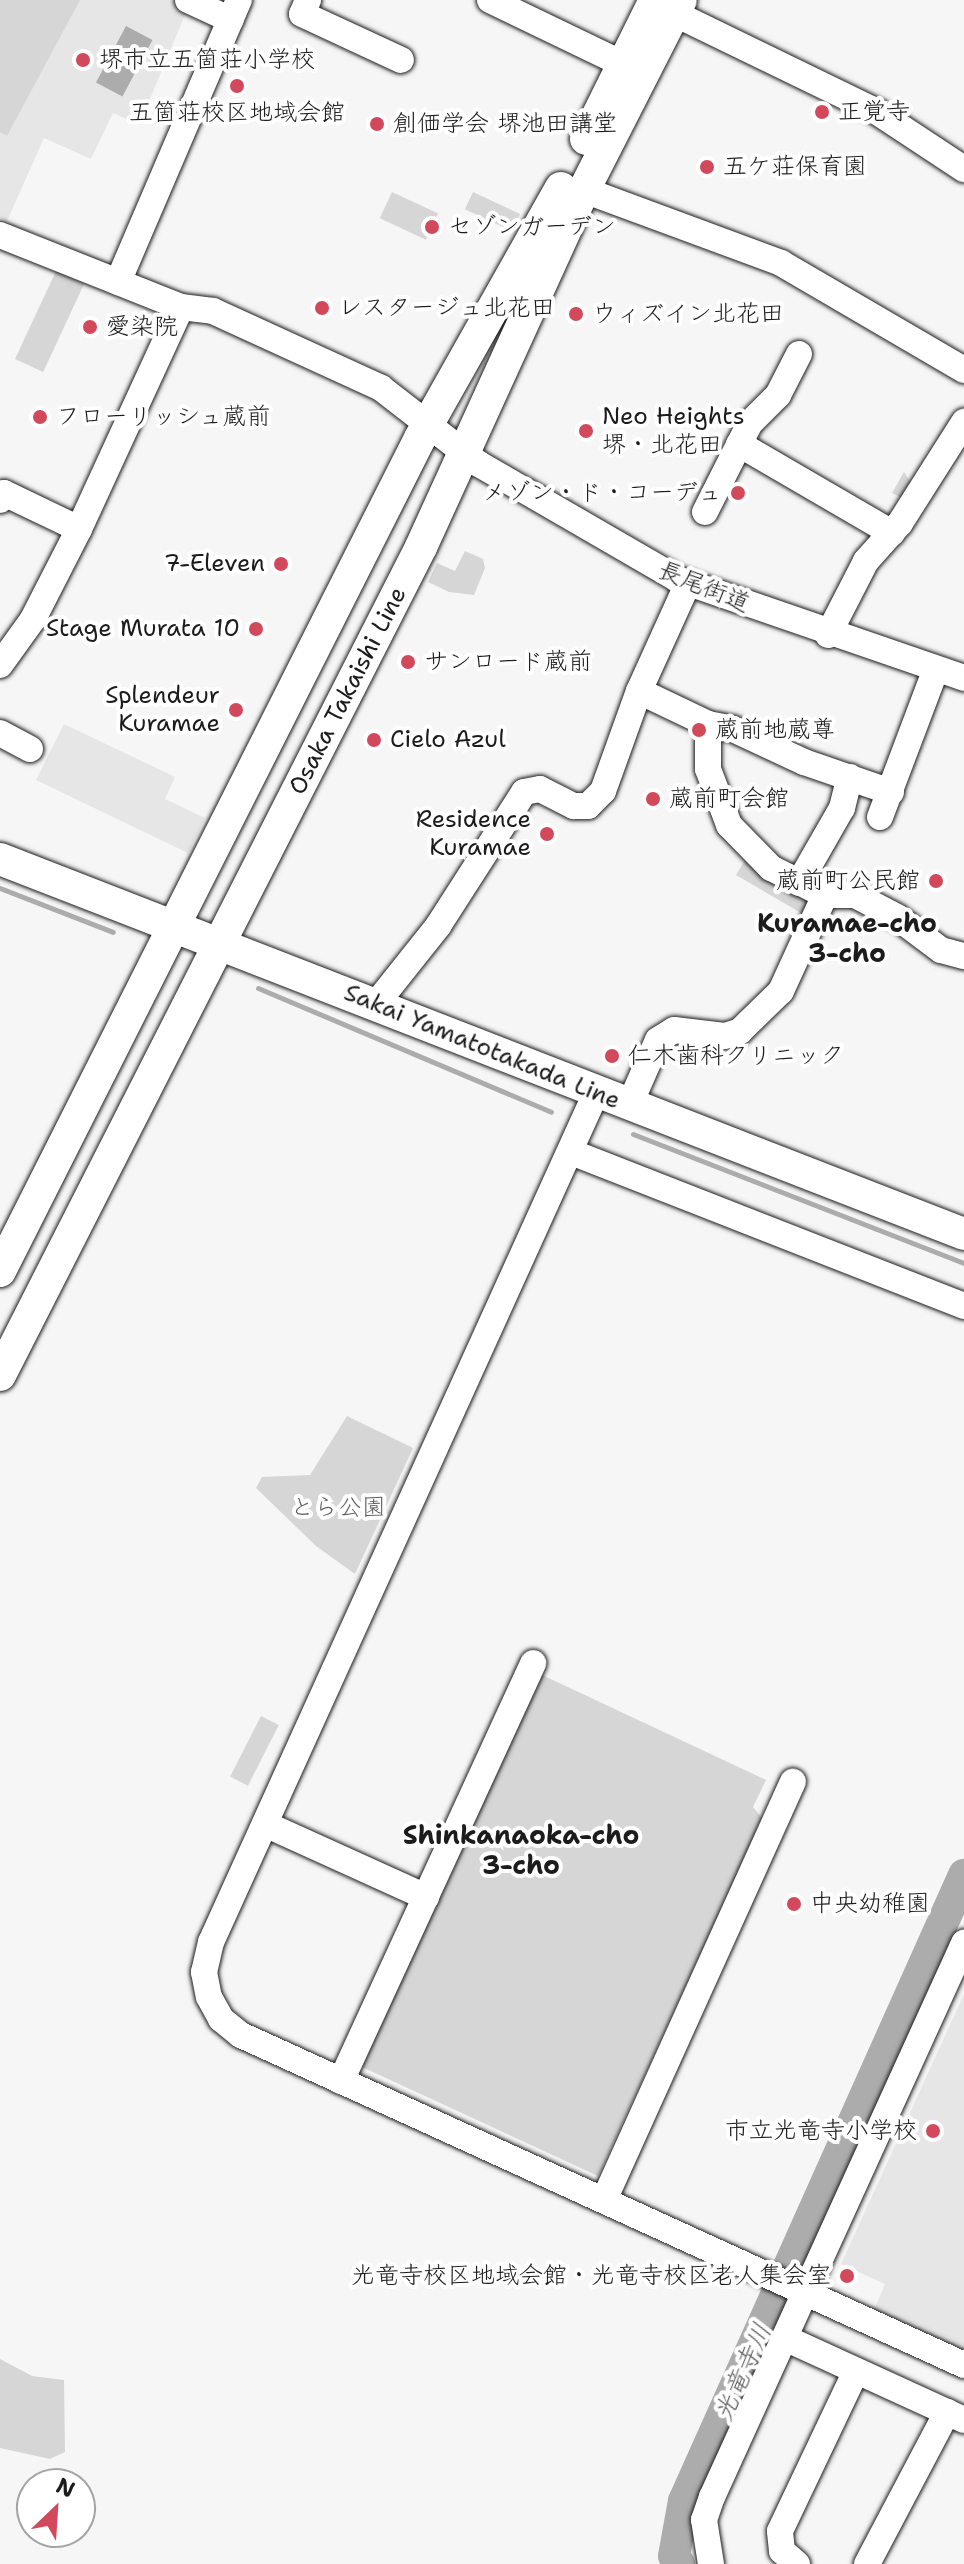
<!DOCTYPE html>
<meta charset="utf-8">
<style>
body{margin:0}
#map{position:relative;width:964px;height:2564px;overflow:hidden;background:#f6f6f6;font-family:"Shantell Sans","Klee One",sans-serif}
div>[style]{position:absolute}
.built>*{inset:0;background:#e6e6e6}
.green>*{inset:0;background:#d6d6d6;transform-origin:0 0}
.water>*{inset:0;background:#acacac;transform-origin:0 0}
.stream>*{height:5px;margin:-2.5px;padding:0 2.5px;transform-origin:2.5px;border-radius:2.5px;background:#acacac}
.river>*{height:32px;margin:-16px;padding:0 16px;transform-origin:16px;border-radius:16px;background:#acacac}
.roads{filter:drop-shadow(0 0 2px #1c1c1c) drop-shadow(0 0 2px #1c1c1c)}
.minor>*{height:26px;margin:-13px;padding:0 13px;transform-origin:13px;border-radius:13px;background:#fff}
.major>*{height:32px;margin:-16px;padding:0 16px;transform-origin:16px;border-radius:16px;background:#fff}
.dots>*{width:22px;height:22px;translate:-50% -50%;box-sizing:border-box;border:4px solid #fff;border-radius:50%}
span{translate:-50% -50%;white-space:nowrap;text-align:center;line-height:1.15;-webkit-text-stroke:8px #fff;paint-order:stroke}
.poi-label{font-size:24px;color:#1c1c1c}
.left{translate:0 -50%;text-align:left}
.right{translate:-100% -50%;text-align:right}
.street-label{font-size:24px;color:#1c1c1c}
.park-label{font-size:24px;color:#5d5d5d}
.neighbourhood-label{font-size:26px;color:#1c1c1c;font-weight:700}
.water-label{font-size:26px;color:#5d5d5d;font-style:italic}
.north{position:absolute;left:16px;top:2468px;width:80px;height:80px;box-sizing:border-box;background:#fff;border:2px solid #a4a4a4;border-radius:50%;rotate:25deg;font-size:22px;font-weight:700;line-height:32px;text-align:center;color:#1c1c1c}
.north::after{content:'';display:block;margin:auto;width:28px;height:36px;background:#d1495b;clip-path:polygon(50% 0,100% 100%,50% 72%,0 100%)}
</style>
<div id="map">
<div class="built">
<i style="clip-path:polygon(0 0,171px 0,188px 8px,139px 125px,113px 113px,91px 159px,44px 138px,7px 221px,0 218px)"></i>
<i style="clip-path:polygon(64px 724px,175px 777px,165px 799px,205px 818px,188px 853px,36px 780px)"></i>
<i style="clip-path:polygon(964px 1994px,964px 2355px,872px 2314px,885px 2284px,841px 2264px)"></i>
</div>
<div class="green">
<i style="clip-path:polygon(0 0,80px 0,7px 136px,0 132px)"></i>
<i style="left:392px;top:192px;width:51px;height:29px;rotate:25deg"></i>
<i style="left:473px;top:192px;width:52px;height:19px;rotate:25deg"></i>
<i style="left:56px;top:271px;width:31px;height:97px;rotate:25deg"></i>
<i style="clip-path:polygon(904px 472px,913px 486px,906px 500px,892px 493px)"></i>
<i style="clip-path:polygon(465px 551px,483px 559px,485px 568px,474px 595px,449px 592px,428px 582px,437px 563px,455px 571px)"></i>
<i style="clip-path:polygon(747px 857px,816px 901px,808px 917px,736px 875px)"></i>
<i style="clip-path:polygon(347px 1416px,413px 1448px,355px 1574px,316px 1546px,256px 1488px,262px 1477px,310px 1475px)"></i>
<i style="clip-path:polygon(540px 1674px,766px 1780px,753px 1807px,763px 1819px,598px 2176px,362px 2067px)"></i>
<i style="left:261px;top:1716px;width:20px;height:68px;rotate:27deg"></i>
<i style="clip-path:polygon(0 2359px,32px 2376px,64px 2380px,65px 2452px,50px 2459px,0 2448px)"></i>
</div>
<div class="water">
<i style="left:126px;top:26px;width:30px;height:64px;rotate:28deg"></i>
</div>
<div class="stream">
<i style="left:0;top:888px;width:121px;rotate:21.3deg"></i>
<i style="left:258px;top:988px;width:318px;rotate:22.9deg"></i>
<i style="left:633px;top:1134px;width:355px;rotate:21.3deg"></i>
</div>
<div class="river">
<i style="left:679px;top:2564px;width:9px;rotate:-122deg"></i>
<i style="left:674px;top:2556px;width:56px;rotate:-79.7deg"></i>
<i style="left:684px;top:2501px;width:686px;rotate:-65.9deg"></i>
</div>
<div class="roads">
<div class="minor">
<i style="left:188px;top:0;width:47px;rotate:24.9deg"></i>
<i style="left:308px;top:0;width:15px;rotate:113deg"></i>
<i style="left:302px;top:14px;width:109px;rotate:24.9deg"></i>
<i style="left:490px;top:0;width:148px;rotate:25.7deg"></i>
<i style="left:657px;top:5px;width:247px;rotate:25.9deg"></i>
<i style="left:879px;top:113px;width:102px;rotate:33.4deg"></i>
<i style="left:584px;top:190px;width:210px;rotate:20.3deg"></i>
<i style="left:781px;top:263px;width:212px;rotate:30.3deg"></i>
<i style="left:0;top:235px;width:195px;rotate:21.7deg"></i>
<i style="left:181px;top:307px;width:32px;rotate:7deg"></i>
<i style="left:213px;top:311px;width:185px;rotate:24.6deg"></i>
<i style="left:381px;top:388px;width:124px;rotate:37.8deg"></i>
<i style="left:479px;top:464px;width:229px;rotate:30.1deg"></i>
<i style="left:677px;top:579px;width:304px;rotate:19deg"></i>
<i style="left:118px;top:282px;width:307px;rotate:-66.8deg"></i>
<i style="left:739px;top:444px;width:177px;rotate:30.2deg"></i>
<i style="left:0;top:500px;width:8px;rotate:-60deg"></i>
<i style="left:4px;top:493px;width:83px;rotate:25.6deg"></i>
<i style="left:705px;top:512px;width:100px;rotate:-63.2deg"></i>
<i style="left:750px;top:423px;width:40px;rotate:-45deg"></i>
<i style="left:778px;top:395px;width:46px;rotate:-62.9deg"></i>
<i style="left:828px;top:635px;width:83px;rotate:-62.8deg"></i>
<i style="left:866px;top:561px;width:51px;rotate:-48.2deg"></i>
<i style="left:900px;top:523px;width:120px;rotate:-57.6deg"></i>
<i style="left:0;top:665px;width:57px;rotate:-54.3deg"></i>
<i style="left:33px;top:619px;width:101px;rotate:-62.9deg"></i>
<i style="left:79px;top:529px;width:244px;rotate:-65.3deg"></i>
<i style="left:639px;top:691px;width:76px;rotate:25.6deg"></i>
<i style="left:708px;top:724px;width:25px;rotate:11deg"></i>
<i style="left:733px;top:729px;width:78px;rotate:24.9deg"></i>
<i style="left:804px;top:762px;width:92px;rotate:19deg"></i>
<i style="left:708px;top:724px;width:45px;rotate:90deg"></i>
<i style="left:708px;top:769px;width:60px;rotate:69.4deg"></i>
<i style="left:729px;top:825px;width:60px;rotate:45.7deg"></i>
<i style="left:771px;top:868px;width:60px;rotate:26.6deg"></i>
<i style="left:0;top:733px;width:34px;rotate:28deg"></i>
<i style="left:880px;top:817px;width:158px;rotate:-69.3deg"></i>
<i style="left:799px;top:883px;width:86px;rotate:-60.2deg"></i>
<i style="left:842px;top:808px;width:32px;rotate:-76deg"></i>
<i style="left:376px;top:1004px;width:100px;rotate:-51.5deg"></i>
<i style="left:438px;top:926px;width:159px;rotate:-57.3deg"></i>
<i style="left:524px;top:792px;width:16px;rotate:-11deg"></i>
<i style="left:540px;top:789px;width:38px;rotate:27deg"></i>
<i style="left:574px;top:806px;width:14px"></i>
<i style="left:588px;top:806px;width:21px;rotate:-45deg"></i>
<i style="left:603px;top:791px;width:106px;rotate:-70.2deg"></i>
<i style="left:639px;top:691px;width:119px;rotate:-65.6deg"></i>
<i style="left:596px;top:1093px;width:932px;rotate:114.39deg"></i>
<i style="left:211px;top:1942px;width:31px;rotate:103deg"></i>
<i style="left:204px;top:1972px;width:25px;rotate:79deg"></i>
<i style="left:209px;top:1997px;width:25px;rotate:61deg"></i>
<i style="left:221px;top:2019px;width:26px;rotate:39deg"></i>
<i style="left:241px;top:2035px;width:795px;rotate:24.53deg"></i>
<i style="left:629px;top:1106px;width:72px;rotate:-66.3deg"></i>
<i style="left:658px;top:1040px;width:19px;rotate:-32deg"></i>
<i style="left:674px;top:1030px;width:51px;rotate:6.7deg"></i>
<i style="left:725px;top:1036px;width:16px;rotate:-18deg"></i>
<i style="left:740px;top:1031px;width:57px;rotate:-44.3deg"></i>
<i style="left:781px;top:991px;width:106px;rotate:-65.4deg"></i>
<i style="left:825px;top:895px;width:30px"></i>
<i style="left:855px;top:895px;width:47px;rotate:27.6deg"></i>
<i style="left:897px;top:917px;width:55px;rotate:36.9deg"></i>
<i style="left:941px;top:950px;width:24px;rotate:15deg"></i>
<i style="left:571px;top:1152px;width:422px;rotate:21.4deg"></i>
<i style="left:265px;top:1824px;width:177px;rotate:24.4deg"></i>
<i style="left:341px;top:2081px;width:460px;rotate:-65.3deg"></i>
<i style="left:604px;top:2200px;width:459px;rotate:-65.7deg"></i>
<i style="left:785px;top:2338px;width:197px;rotate:24.6deg"></i>
<i style="left:711px;top:2564px;width:45px;rotate:-99deg"></i>
<i style="left:704px;top:2520px;width:24px;rotate:-71deg"></i>
<i style="left:712px;top:2497px;width:609px;rotate:-65.54deg"></i>
<i style="left:797px;top:2564px;width:20px;rotate:-139deg"></i>
<i style="left:782px;top:2551px;width:20px;rotate:-96deg"></i>
<i style="left:780px;top:2531px;width:177px;rotate:-64.6deg"></i>
<i style="left:867px;top:2564px;width:172px;rotate:-62.2deg"></i>
</div>
<div class="major">
<i style="left:586px;top:139px;width:155px;rotate:-63.6deg"></i>
<i style="left:0;top:859px;width:1034px;rotate:21.26deg"></i>
<i style="left:0;top:1271px;width:933px;rotate:-63.24deg"></i>
<i style="left:420px;top:438px;width:287px;rotate:-60.6deg"></i>
<i style="left:0;top:1375px;width:929px;rotate:-63.05deg"></i>
<i style="left:421px;top:547px;width:392px;rotate:-65.5deg"></i>
<i style="left:584px;top:190px;width:213px;rotate:-63deg"></i>
</div>
</div>
<div class="dots">
<i style="left:83px;top:60px;background:#d1495b"></i>
<i style="left:237px;top:86px;background:#d1495b"></i>
<i style="left:822px;top:112px;background:#d1495b"></i>
<i style="left:377px;top:124px;background:#d1495b"></i>
<i style="left:707px;top:167px;background:#d1495b"></i>
<i style="left:432px;top:227px;background:#d1495b"></i>
<i style="left:322px;top:308px;background:#d1495b"></i>
<i style="left:576px;top:314px;background:#d1495b"></i>
<i style="left:90px;top:327px;background:#d1495b"></i>
<i style="left:40px;top:417px;background:#d1495b"></i>
<i style="left:586px;top:431px;background:#d1495b"></i>
<i style="left:738px;top:493px;background:#d1495b"></i>
<i style="left:281px;top:564px;background:#d1495b"></i>
<i style="left:256px;top:629px;background:#d1495b"></i>
<i style="left:408px;top:662px;background:#d1495b"></i>
<i style="left:236px;top:710px;background:#d1495b"></i>
<i style="left:699px;top:730px;background:#d1495b"></i>
<i style="left:374px;top:740px;background:#d1495b"></i>
<i style="left:653px;top:799px;background:#d1495b"></i>
<i style="left:547px;top:834px;background:#d1495b"></i>
<i style="left:936px;top:881px;background:#d1495b"></i>
<i style="left:612px;top:1056px;background:#d1495b"></i>
<i style="left:794px;top:1904px;background:#d1495b"></i>
<i style="left:933px;top:2131px;background:#d1495b"></i>
<i style="left:847px;top:2276px;background:#d1495b"></i>
</div>
<div class="poi-label">
<span class="left" style="left:99px;top:60px">堺市立五箇荘小学校</span>
<span class="left" style="left:838px;top:112px">正覚寺</span>
<span style="left:237px;top:113px">五箇荘校区地域会館</span>
<span class="left" style="left:393px;top:124px">創価学会 堺池田講堂</span>
<span class="left" style="left:723px;top:167px">五ケ荘保育園</span>
<span class="left" style="left:448px;top:227px">セゾンガーデン</span>
<span class="left" style="left:338px;top:308px">レスタージュ北花田</span>
<span class="left" style="left:592px;top:314px">ウィズイン北花田</span>
<span class="left" style="left:106px;top:327px">愛染院</span>
<span class="left" style="left:56px;top:417px">フローリッシュ蔵前</span>
<span class="left" style="left:602px;top:431px">Neo Heights<br>堺・北花田</span>
<span class="right" style="left:722px;top:493px">メゾン・ド・コーデュ</span>
<span class="right" style="left:265px;top:564px">7-Eleven</span>
<span class="right" style="left:240px;top:629px">Stage Murata 10</span>
<span class="left" style="left:424px;top:662px">サンロード蔵前</span>
<span class="right" style="left:220px;top:710px">Splendeur<br>Kuramae</span>
<span class="left" style="left:715px;top:730px">蔵前地蔵尊</span>
<span class="left" style="left:390px;top:740px">Cielo Azul</span>
<span class="left" style="left:669px;top:799px">蔵前町会館</span>
<span class="right" style="left:531px;top:834px">Residence<br>Kuramae</span>
<span class="right" style="left:920px;top:881px">蔵前町公民館</span>
<span class="left" style="left:628px;top:1056px">仁木歯科クリニック</span>
<span class="left" style="left:810px;top:1904px">中央幼稚園</span>
<span class="right" style="left:917px;top:2131px">市立光竜寺小学校</span>
<span class="right" style="left:831px;top:2276px">光竜寺校区地域会館・光竜寺校区老人集会室</span>
</div>
<div class="street-label">
<span style="left:704px;top:587px;rotate:22deg">長尾街道</span>
<span style="left:348px;top:691px;rotate:-63deg">Osaka Takaishi Line</span>
<span style="left:482px;top:1047px;rotate:22deg">Sakai Yamatotakada Line</span>
</div>
<div class="park-label">
<span style="left:338px;top:1508px">とら公園</span>
</div>
<div class="neighbourhood-label">
<span style="left:847px;top:938px">Kuramae-cho<br>3-cho</span>
<span style="left:521px;top:1850px">Shinkanaoka-cho<br>3-cho</span>
</div>
<div class="water-label">
<span style="left:742px;top:2372px;rotate:-66deg">光竜寺川</span>
</div>
<div class="north">N</div>
</div>
